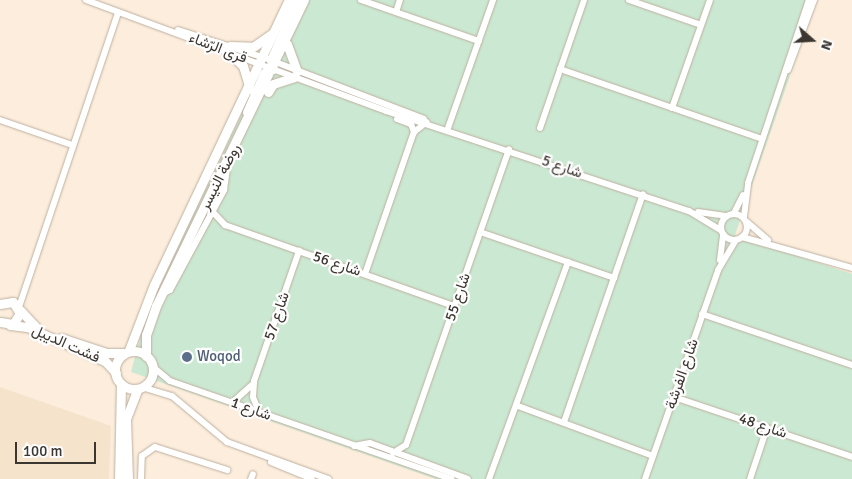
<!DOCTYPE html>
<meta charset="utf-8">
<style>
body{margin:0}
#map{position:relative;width:852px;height:479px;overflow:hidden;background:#fceddc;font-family:Signika,Vazirmatn,sans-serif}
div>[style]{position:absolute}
.built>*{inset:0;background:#f6e3cb}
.green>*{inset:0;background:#cbe9d2}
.roads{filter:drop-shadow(0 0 1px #beb0a0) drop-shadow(0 0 1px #beb0a0)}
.street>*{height:6px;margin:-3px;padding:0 3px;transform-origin:3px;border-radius:3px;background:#fff}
.street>.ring{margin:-3px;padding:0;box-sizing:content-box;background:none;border:6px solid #fff;border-radius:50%}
.secondary>*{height:9px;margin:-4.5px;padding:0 4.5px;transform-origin:4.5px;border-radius:4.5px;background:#fff}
.secondary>.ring{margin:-4.5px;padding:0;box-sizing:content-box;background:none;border:9px solid #fff;border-radius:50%}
.dots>*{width:14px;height:14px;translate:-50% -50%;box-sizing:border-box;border:2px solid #fdfdfd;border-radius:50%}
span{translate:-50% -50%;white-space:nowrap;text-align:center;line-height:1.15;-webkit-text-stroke:4.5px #fdfdfd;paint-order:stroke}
.street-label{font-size:15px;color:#3c3630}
.service-label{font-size:15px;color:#4e5e75}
.left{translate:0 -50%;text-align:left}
.north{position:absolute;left:787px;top:15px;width:50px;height:50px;-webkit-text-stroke:4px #fdfdfd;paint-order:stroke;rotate:109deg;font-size:14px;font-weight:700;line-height:20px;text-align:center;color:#3c3630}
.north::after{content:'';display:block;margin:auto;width:18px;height:22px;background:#3c3630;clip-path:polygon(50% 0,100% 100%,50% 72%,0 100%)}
.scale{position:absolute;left:15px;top:442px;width:81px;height:22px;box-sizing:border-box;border:2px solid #3c3630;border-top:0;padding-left:6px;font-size:15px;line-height:18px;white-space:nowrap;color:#3c3630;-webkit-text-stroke:4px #fdfdfd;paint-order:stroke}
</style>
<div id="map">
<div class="built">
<i style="clip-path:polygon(0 387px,111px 426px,109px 479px,0 479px)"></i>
</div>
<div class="green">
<i style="clip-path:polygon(296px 0,816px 0,735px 235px,852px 274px,852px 479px,436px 479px,131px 372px,143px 327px,171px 262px)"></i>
</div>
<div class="roads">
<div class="street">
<i style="left:86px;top:0;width:320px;rotate:20.3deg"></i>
<i style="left:386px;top:111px;width:319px;rotate:18.3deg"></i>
<i style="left:689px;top:211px;width:37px;rotate:31deg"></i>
<i style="left:361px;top:0;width:125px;rotate:19.2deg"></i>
<i style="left:629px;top:0;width:76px;rotate:19.1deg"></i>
<i style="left:396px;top:12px;width:13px;rotate:-72deg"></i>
<i style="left:178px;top:30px;width:91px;rotate:17.8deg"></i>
<i style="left:265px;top:58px;width:170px;rotate:21deg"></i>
<i style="left:560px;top:69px;width:214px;rotate:19.1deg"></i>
<i style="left:788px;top:70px;width:75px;rotate:-69.6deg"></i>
<i style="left:672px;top:108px;width:114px;rotate:-70.6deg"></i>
<i style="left:397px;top:119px;width:15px;rotate:20deg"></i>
<i style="left:411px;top:124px;width:9px;rotate:69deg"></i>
<i style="left:0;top:120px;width:76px;rotate:19.1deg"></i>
<i style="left:448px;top:128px;width:136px;rotate:-70.6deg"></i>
<i style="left:540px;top:128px;width:135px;rotate:-71deg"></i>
<i style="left:211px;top:210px;width:21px;rotate:47deg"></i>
<i style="left:225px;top:225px;width:243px;rotate:19.5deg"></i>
<i style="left:698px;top:212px;width:28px;rotate:8deg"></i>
<i style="left:734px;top:213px;width:20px;rotate:-63deg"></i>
<i class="ring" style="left:721px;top:214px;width:20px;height:20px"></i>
<i style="left:744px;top:217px;width:34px;rotate:-83deg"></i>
<i style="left:748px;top:183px;width:193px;rotate:-71.6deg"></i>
<i style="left:747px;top:222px;width:28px;rotate:41deg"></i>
<i style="left:480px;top:232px;width:142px;rotate:18.9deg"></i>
<i style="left:742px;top:237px;width:114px;rotate:15.7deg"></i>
<i style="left:720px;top:260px;width:26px;rotate:-83deg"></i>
<i style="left:365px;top:274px;width:150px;rotate:-71deg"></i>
<i style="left:414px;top:132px;width:16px;rotate:-38deg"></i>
<i style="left:162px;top:294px;width:9px;rotate:-27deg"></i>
<i style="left:170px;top:290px;width:114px;rotate:-61.6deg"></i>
<i style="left:224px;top:190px;width:28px;rotate:-82deg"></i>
<i style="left:19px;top:307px;width:311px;rotate:-71.4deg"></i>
<i style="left:702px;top:314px;width:158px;rotate:18.8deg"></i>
<i style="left:152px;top:366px;width:23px;rotate:40deg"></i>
<i style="left:170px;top:381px;width:298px;rotate:19.2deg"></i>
<i style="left:145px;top:388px;width:28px;rotate:17deg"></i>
<i style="left:172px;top:396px;width:72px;rotate:39.9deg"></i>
<i style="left:227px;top:442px;width:108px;rotate:20.1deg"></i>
<i style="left:674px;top:397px;width:188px;rotate:18.6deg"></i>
<i style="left:233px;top:402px;width:25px;rotate:-42deg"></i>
<i style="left:518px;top:406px;width:144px;rotate:20.3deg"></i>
<i style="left:259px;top:412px;width:16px;rotate:-112deg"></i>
<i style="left:253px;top:397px;width:16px;rotate:-86deg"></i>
<i style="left:254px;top:381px;width:138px;rotate:-70.9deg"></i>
<i style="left:564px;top:422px;width:241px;rotate:-70.9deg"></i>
<i style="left:354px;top:446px;width:16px;rotate:-11deg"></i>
<i style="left:370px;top:443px;width:104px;rotate:20.2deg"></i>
<i style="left:393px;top:453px;width:15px;rotate:-32deg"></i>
<i style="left:406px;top:445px;width:313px;rotate:-70.8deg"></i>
<i style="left:271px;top:462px;width:44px;rotate:22.5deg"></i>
<i style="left:141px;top:479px;width:23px;rotate:-88deg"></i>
<i style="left:142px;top:456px;width:16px;rotate:-35deg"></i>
<i style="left:155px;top:447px;width:76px;rotate:17.7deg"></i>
<i style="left:251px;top:479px;width:5px;rotate:-68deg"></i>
<i style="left:489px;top:479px;width:231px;rotate:-70deg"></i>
<i style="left:645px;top:479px;width:221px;rotate:-70.7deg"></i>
<i style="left:718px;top:270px;width:35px;rotate:-59deg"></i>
<i style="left:750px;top:479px;width:54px;rotate:-71.6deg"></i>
</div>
<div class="secondary">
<i style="left:287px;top:44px;width:29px;rotate:70deg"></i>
<i style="left:230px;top:46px;width:23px;rotate:2deg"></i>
<i style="left:253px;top:47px;width:24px;rotate:-35deg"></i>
<i style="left:227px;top:51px;width:22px;rotate:43deg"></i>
<i style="left:243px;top:66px;width:24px;rotate:73deg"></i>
<i style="left:273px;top:69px;width:9px;rotate:-103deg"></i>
<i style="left:271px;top:60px;width:65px;rotate:-66.6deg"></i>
<i style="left:268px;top:92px;width:9px;rotate:-58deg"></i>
<i style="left:273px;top:84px;width:22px;rotate:-18deg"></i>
<i style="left:247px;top:112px;width:43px;rotate:-66.4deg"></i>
<i style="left:0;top:304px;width:13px;rotate:-9deg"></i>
<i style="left:13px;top:302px;width:13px;rotate:58deg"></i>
<i style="left:20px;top:313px;width:13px;rotate:122deg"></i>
<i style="left:13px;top:324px;width:13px;rotate:-171deg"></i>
<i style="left:20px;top:310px;width:25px;rotate:47deg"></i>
<i style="left:10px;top:325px;width:17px;rotate:7deg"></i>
<i style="left:27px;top:327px;width:85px;rotate:23.6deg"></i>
<i style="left:105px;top:361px;width:16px;rotate:47deg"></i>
<i style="left:61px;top:338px;width:48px;rotate:18.1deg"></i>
<i style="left:107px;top:353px;width:16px"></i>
<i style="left:129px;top:350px;width:70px;rotate:-69deg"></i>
<i style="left:154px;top:285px;width:315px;rotate:-64.7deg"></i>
<i class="ring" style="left:115px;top:351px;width:29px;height:29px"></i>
<i style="left:146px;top:356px;width:21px;rotate:-90deg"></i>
<i style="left:146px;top:335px;width:31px;rotate:-71deg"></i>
<i style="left:156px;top:306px;width:340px;rotate:-64.2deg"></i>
<i style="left:119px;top:479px;width:95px;rotate:-88.8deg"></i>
<i style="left:128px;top:479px;width:60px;rotate:-91.9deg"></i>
<i style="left:126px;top:419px;width:31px;rotate:-69deg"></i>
</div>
</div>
<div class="dots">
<i style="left:187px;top:357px;background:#5c6f8a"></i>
</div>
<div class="street-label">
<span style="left:218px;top:48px;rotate:21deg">قرى الرّشاء</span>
<span style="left:562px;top:167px;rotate:19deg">شارع 5</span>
<span style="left:220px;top:177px;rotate:-63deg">روضة النيسر</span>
<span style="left:337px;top:264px;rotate:19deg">شارع 56</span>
<span style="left:458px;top:297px;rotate:-71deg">شارع 55</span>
<span style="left:277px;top:316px;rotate:-71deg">شارع 57</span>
<span style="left:66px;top:344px;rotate:24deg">فشت الديبل</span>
<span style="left:682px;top:374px;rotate:-71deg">شارع الفرشة</span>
<span style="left:251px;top:409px;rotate:20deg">شارع 1</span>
<span style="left:763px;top:426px;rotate:19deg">شارع 48</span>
</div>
<div class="service-label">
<span class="left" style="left:197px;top:357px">Woqod</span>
</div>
<div class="north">N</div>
<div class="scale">100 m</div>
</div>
